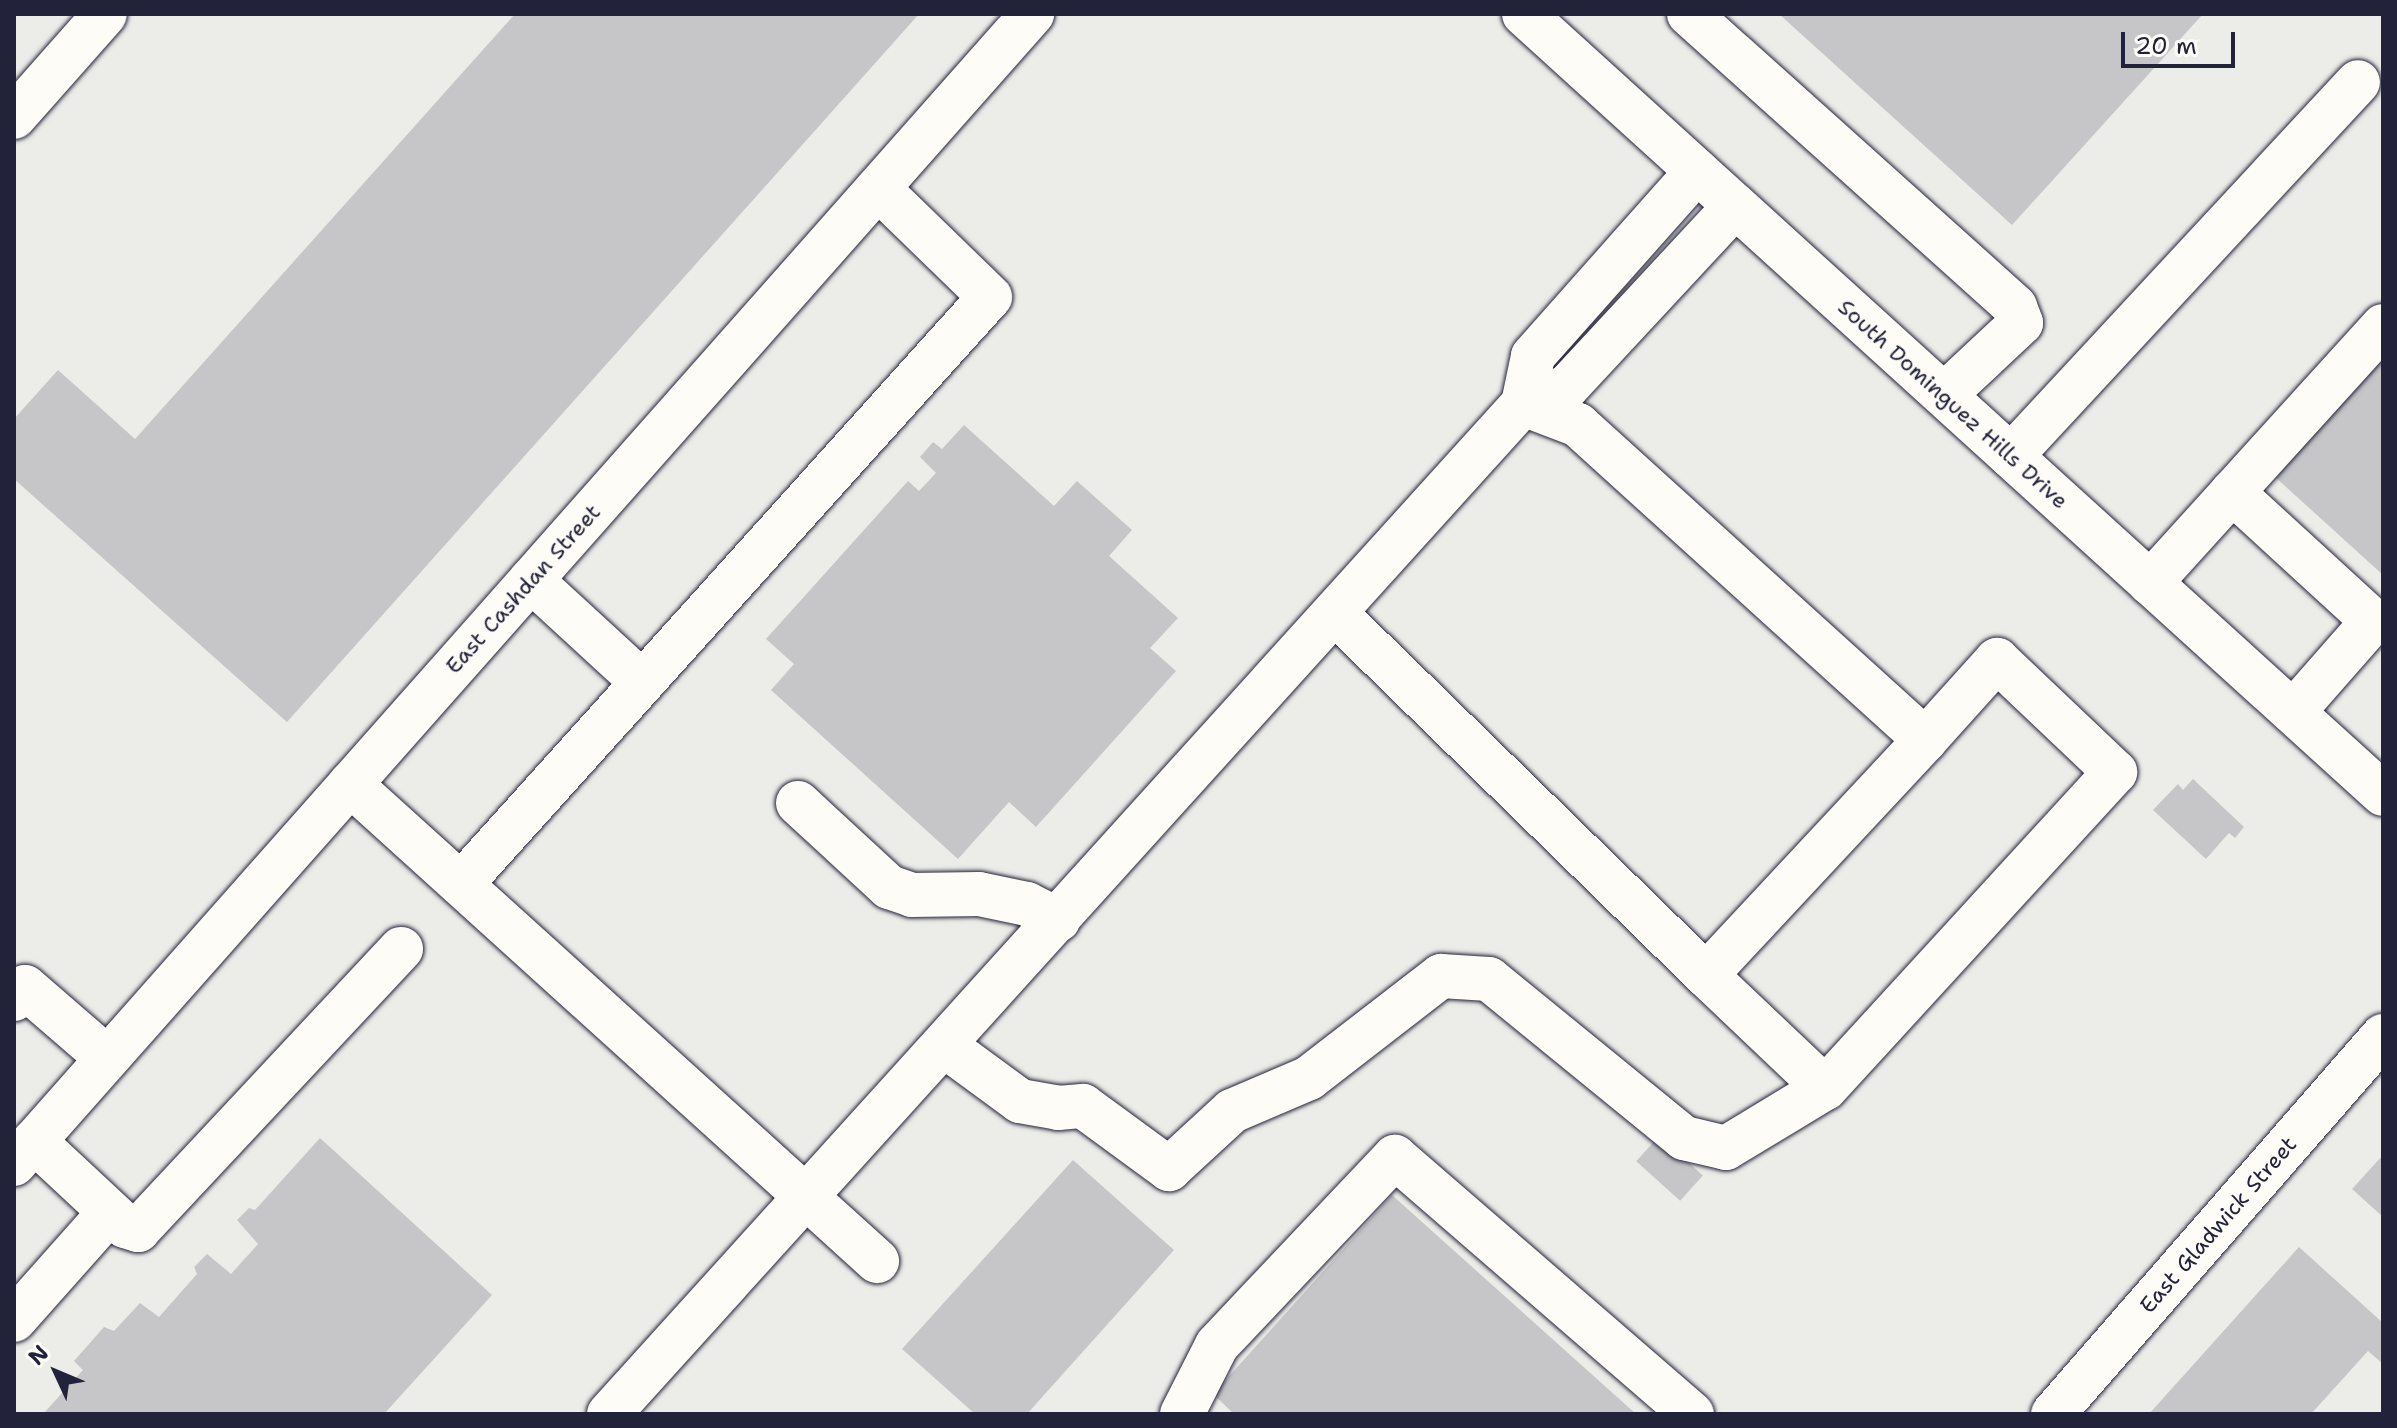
<!DOCTYPE html>
<style>
body{margin:0}
#map{position:relative;width:2397px;height:1428px;overflow:hidden;background:#fdfcf7;font-family:"Shantell Sans",sans-serif}
div>[style]{position:absolute}
.built>*{inset:0;background:#ecece9;transform-origin:0 0}
.building>*{inset:0;background:#c6c6c8;transform-origin:0 0}
.roads{filter:drop-shadow(0 0 2px #22223b) drop-shadow(0 0 2px #22223b)}
.minor>*{height:44px;margin:-22px;padding:0 22px;transform-origin:22px;border-radius:22px;background:#fdfcf7}
span{translate:-50% -50%;white-space:nowrap;text-align:center;line-height:1.15;-webkit-text-stroke:6px #fdfcf7;paint-order:stroke}
.street-label{font-size:22px;color:#22223b}
.frame{position:absolute;inset:0;border:16px solid #22223b;pointer-events:none}
.north{position:absolute;left:16px;top:1332px;width:80px;height:80px;-webkit-text-stroke:6px #fdfcf7;paint-order:stroke;rotate:314deg;font-size:22px;font-weight:700;line-height:32px;text-align:center;color:#22223b}
.north::after{content:'';display:block;margin:auto;width:28px;height:36px;background:#22223b;clip-path:polygon(50% 0,100% 100%,50% 72%,0 100%)}
.scale{position:absolute;left:2121px;top:32px;width:114px;height:36px;box-sizing:border-box;border:4px solid #22223b;border-top:0;padding-left:10px;font-size:24px;line-height:28px;white-space:nowrap;color:#22223b;-webkit-text-stroke:6px #fdfcf7;paint-order:stroke}
</style>
<div id="map">
<div class="built">
<i style="left:14px;top:14px;width:2369px;height:1400px"></i>
</div>
<div class="building">
<i style="clip-path:polygon(515px 14px,919px 14px,287px 722px,14px 479px,14px 419px,58px 370px,135px 439px)"></i>
<i style="clip-path:polygon(1779px 14px,2203px 14px,2012px 225px)"></i>
<i style="clip-path:polygon(2383px 355px,2383px 575px,2274px 476px)"></i>
<i style="clip-path:polygon(964px 425px,1054px 506px,1077px 481px,1132px 530px,1109px 556px,1178px 618px,1150px 648px,1176px 671px,1036px 827px,1009px 802px,958px 859px,771px 690px,794px 664px,766px 639px,908px 481px,919px 491px,936px 473px,920px 457px,933px 442px,942px 449px)"></i>
<i style="clip-path:polygon(2193px 779px,2244px 827px,2235px 838px,2229px 833px,2206px 859px,2153px 810px,2178px 784px,2183px 790px)"></i>
<i style="left:1659px;top:1136px;width:59px;height:34px;rotate:42deg"></i>
<i style="clip-path:polygon(320px 1138px,492px 1295px,384px 1414px,43px 1414px,83px 1370px,74px 1361px,104px 1327px,114px 1331px,140px 1303px,159px 1317px,197px 1274px,194px 1267px,207px 1254px,231px 1274px,258px 1244px,237px 1220px,249px 1208px,255px 1210px)"></i>
<i style="clip-path:polygon(2383px 1155px,2383px 1217px,2352px 1189px)"></i>
<i style="clip-path:polygon(1073px 1160px,1174px 1250px,1027px 1414px,975px 1414px,902px 1349px)"></i>
<i style="clip-path:polygon(1392px 1195px,1636px 1414px,1234px 1414px,1213px 1394px)"></i>
<i style="clip-path:polygon(2299px 1247px,2383px 1323px,2383px 1364px,2368px 1351px,2311px 1414px,2149px 1414px)"></i>
</div>
<div class="roads">
<div class="minor">
<i style="left:1524px;top:14px;width:1160px;rotate:42.24deg"></i>
<i style="left:1689px;top:14px;width:438px;rotate:41.9deg"></i>
<i style="left:2015px;top:307px;width:17px;rotate:69deg"></i>
<i style="left:2021px;top:323px;width:105px;rotate:136.9deg"></i>
<i style="left:14px;top:117px;width:137px;rotate:-48.5deg"></i>
<i style="left:1523px;top:404px;width:59px;rotate:20.9deg"></i>
<i style="left:1578px;top:425px;width:469px;rotate:42.2deg"></i>
<i style="left:1925px;top:740px;width:108px;rotate:-48deg"></i>
<i style="left:1997px;top:660px;width:163px;rotate:43.5deg"></i>
<i style="left:2115px;top:772px;width:429px;rotate:132.5deg"></i>
<i style="left:1825px;top:1088px;width:164px;rotate:-136.5deg"></i>
<i style="left:1706px;top:975px;width:321px;rotate:-47deg"></i>
<i style="left:1523px;top:404px;width:49px;rotate:-78.2deg"></i>
<i style="left:1533px;top:356px;width:247px;rotate:-48.4deg"></i>
<i style="left:2011px;top:456px;width:510px;rotate:-47.14deg"></i>
<i style="left:2232px;top:492px;width:191px;rotate:42.5deg"></i>
<i style="left:2373px;top:621px;width:121px;rotate:131.3deg"></i>
<i style="left:531px;top:580px;width:151px;rotate:42.6deg"></i>
<i style="left:2150px;top:583px;width:347px;rotate:-47.8deg"></i>
<i style="left:1335px;top:613px;width:518px;rotate:44.3deg"></i>
<i style="left:350px;top:784px;width:711px;rotate:42.15deg"></i>
<i style="left:798px;top:803px;width:124px;rotate:42.7deg"></i>
<i style="left:889px;top:887px;width:24px;rotate:19deg"></i>
<i style="left:912px;top:895px;width:67px;rotate:-0.9deg"></i>
<i style="left:979px;top:894px;width:49px;rotate:11.8deg"></i>
<i style="left:1027px;top:904px;width:35px;rotate:27deg"></i>
<i style="left:461px;top:884px;width:790px;rotate:-47.98deg"></i>
<i style="left:990px;top:297px;width:156px;rotate:-135.8deg"></i>
<i style="left:14px;top:999px;width:16px;rotate:-47deg"></i>
<i style="left:25px;top:987px;width:108px;rotate:40.9deg"></i>
<i style="left:945px;top:1046px;width:93px;rotate:36.3deg"></i>
<i style="left:1020px;top:1101px;width:39px;rotate:10deg"></i>
<i style="left:1058px;top:1108px;width:25px;rotate:-5deg"></i>
<i style="left:1083px;top:1106px;width:107px;rotate:36.2deg"></i>
<i style="left:1169px;top:1169px;width:86px;rotate:-42.6deg"></i>
<i style="left:1232px;top:1111px;width:84px;rotate:-23.2deg"></i>
<i style="left:1309px;top:1078px;width:167px;rotate:-37.7deg"></i>
<i style="left:1441px;top:976px;width:48px;rotate:3.6deg"></i>
<i style="left:1489px;top:979px;width:252px;rotate:39.2deg"></i>
<i style="left:1684px;top:1138px;width:43px;rotate:13.4deg"></i>
<i style="left:1726px;top:1148px;width:116px;rotate:-31.2deg"></i>
<i style="left:34px;top:1141px;width:125px;rotate:43deg"></i>
<i style="left:125px;top:1226px;width:14px;rotate:17deg"></i>
<i style="left:138px;top:1230px;width:385px;rotate:-46.9deg"></i>
<i style="left:14px;top:1164px;width:1536px;rotate:-48.48deg"></i>
<i style="left:14px;top:1320px;width:144px;rotate:-48.4deg"></i>
<i style="left:609px;top:1414px;width:1362px;rotate:-47.86deg"></i>
<i style="left:1523px;top:404px;width:47px;rotate:-21.1deg"></i>
<i style="left:1567px;top:387px;width:247px;rotate:-47.1deg"></i>
<i style="left:1182px;top:1414px;width:77px;rotate:-63.1deg"></i>
<i style="left:1217px;top:1345px;width:259px;rotate:-46.6deg"></i>
<i style="left:1395px;top:1157px;width:393px;rotate:40.9deg"></i>
<i style="left:2053px;top:1414px;width:502px;rotate:-48.88deg"></i>
</div>
</div>
<div class="street-label">
<span style="left:1953px;top:404px;rotate:42deg">South Dominguez Hills Drive</span>
<span style="left:523px;top:589px;rotate:-48deg">East Cashdan Street</span>
<span style="left:2218px;top:1225px;rotate:-49deg">East Gladwick Street</span>
</div>
<div class="frame"></div>
<div class="north">N</div>
<div class="scale">20 m</div>
</div>
